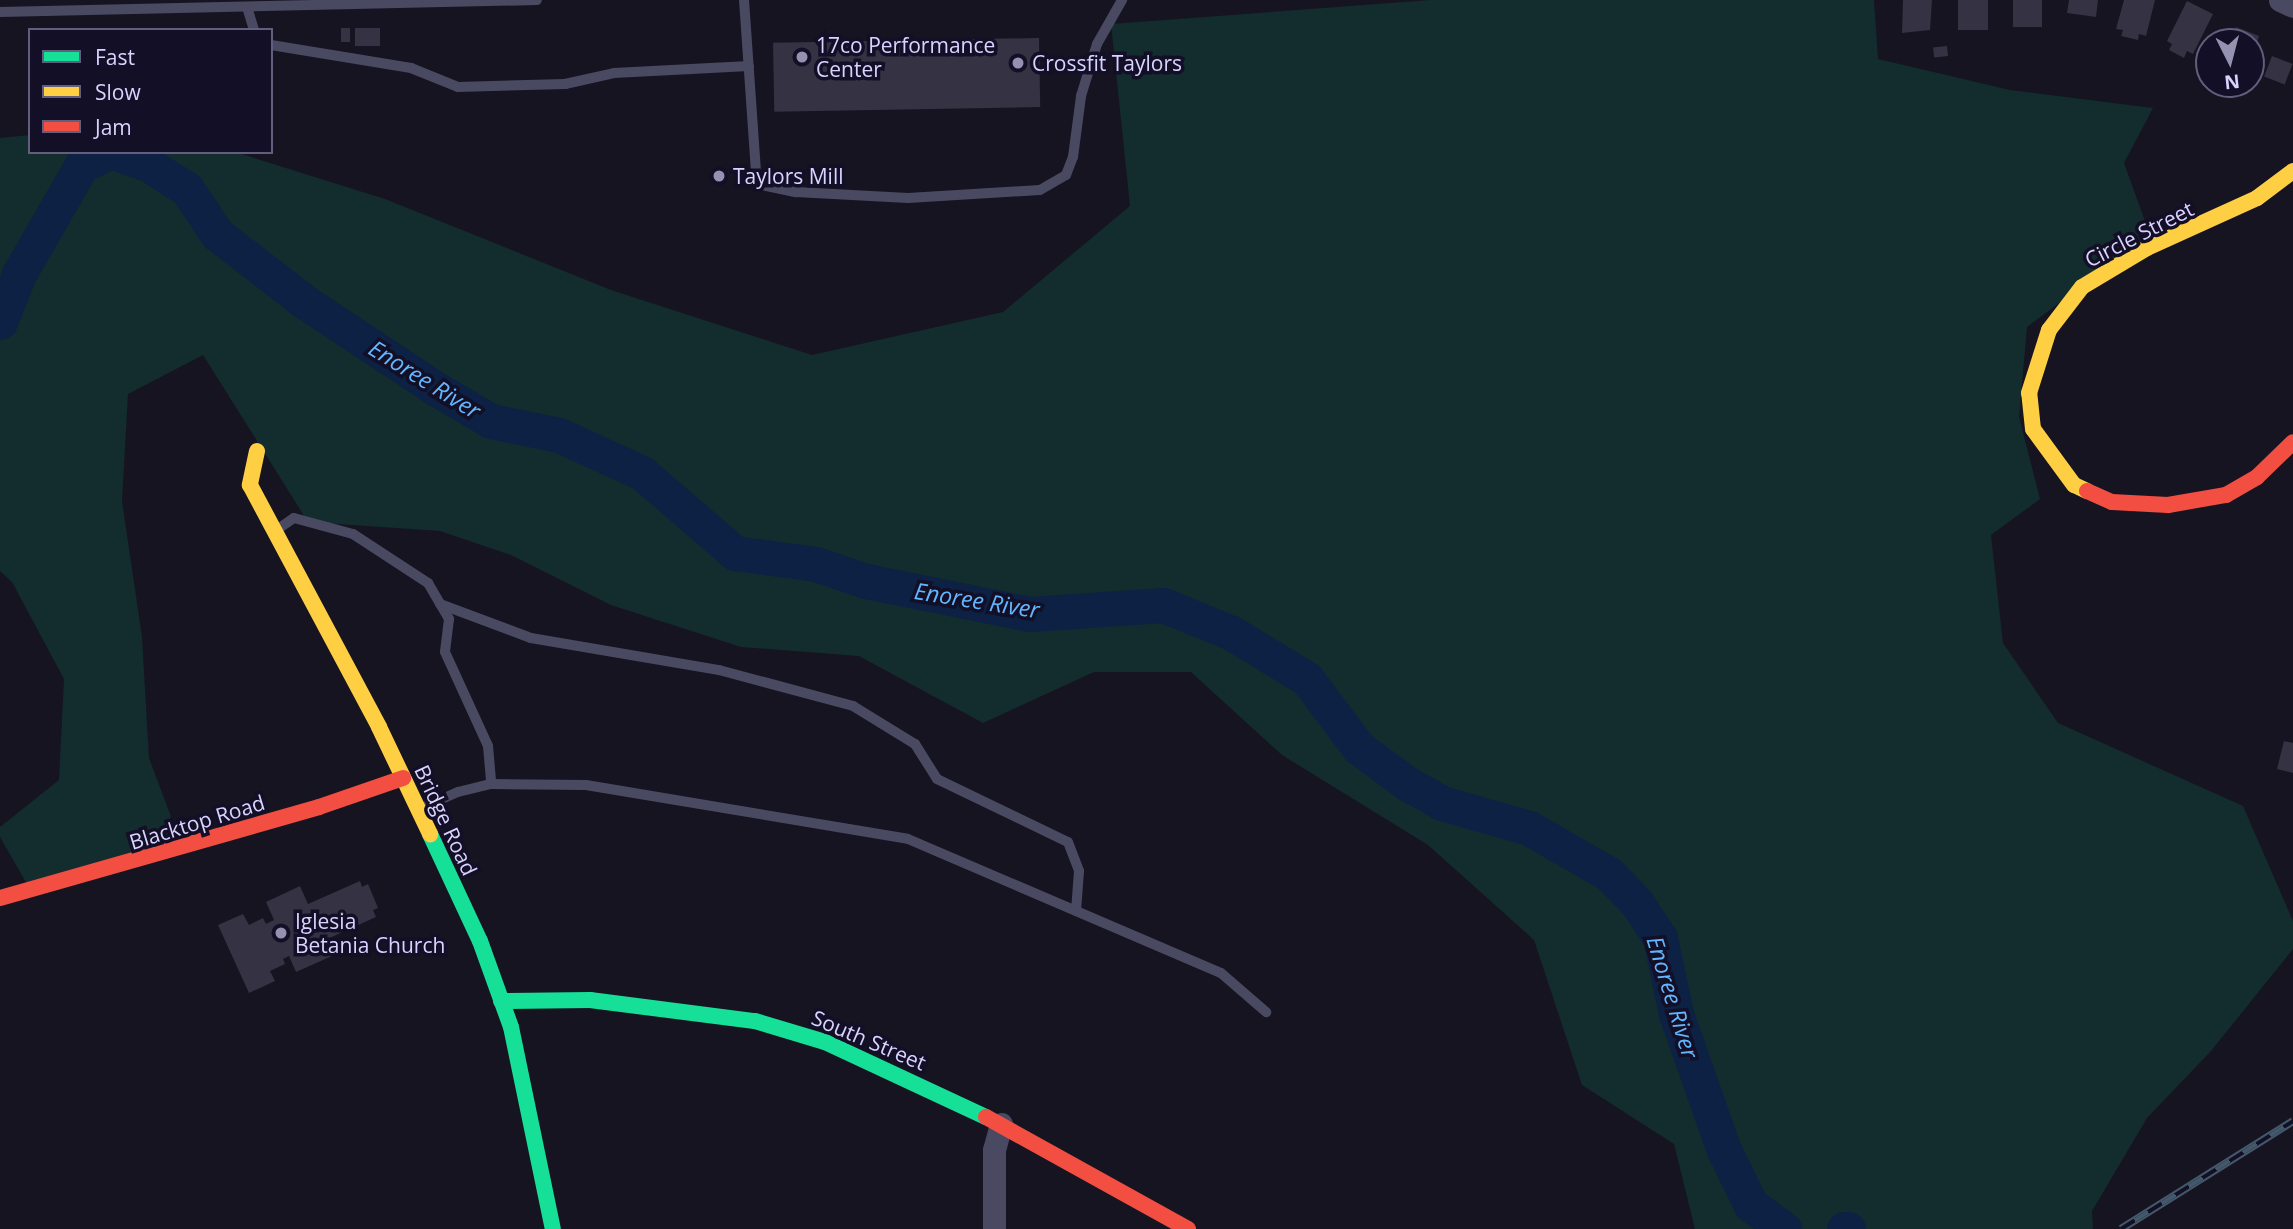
<!DOCTYPE html>
<style>
body{margin:0}
#map{position:relative;width:2293px;height:1229px;overflow:hidden;background:#161421;font-family:"Open Sans",sans-serif}
div>[style]{position:absolute}
.green>*{inset:0;background:#132c2d}
.river>*{height:35px;margin:-17.5px;padding:0 17.5px;transform-origin:17.5px;border-radius:17.5px;background:#0d2144}
.building>*{inset:0;background:#343243;transform-origin:0 0}
.lane>*{height:10px;margin:-5px;padding:0 5px;transform-origin:5px;border-radius:5px;background:#4a4962}
.street>*{height:23px;margin:-11.5px;padding:0 11.5px;transform-origin:11.5px;border-radius:11.5px;background:#4a4962}
.fast>*{height:16px;margin:-8px;padding:0 8px;transform-origin:8px;border-radius:8px;background:#16e098}
.slow>*{height:16px;margin:-8px;padding:0 8px;transform-origin:8px;border-radius:8px;background:#ffcf43}
.jam>*{height:16px;margin:-8px;padding:0 8px;transform-origin:8px;border-radius:8px;background:#f24e42}
.rail>*{height:8px;margin-top:-4px;transform-origin:0;background:repeating-linear-gradient(90deg,#130f26 0 16px,#43596b 0 32px);box-sizing:border-box;border-block:2px solid #43596b}
.dots>*{width:19px;height:19px;translate:-50% -50%;box-sizing:border-box;border:4px solid #130f26;border-radius:50%}
span{translate:-50% -50%;white-space:nowrap;text-align:center;line-height:1.15;-webkit-text-stroke:7px #130f26;paint-order:stroke}
.poi-label{font-size:21px;color:#d9d4ff}
.left{translate:0 -50%;text-align:left}
.street-label{font-size:21px;color:#d9d4ff}
.water-label{font-size:23px;color:#62b6ff;font-style:italic}
.legend{position:absolute;left:28px;top:28px;width:245px;height:126px;box-sizing:border-box;background:#130f26;border:2px solid #625e7d;margin:0;padding:9px 12px;list-style:none;font-size:21px;color:#d9d4ff}
.legend li{display:flex;align-items:center;gap:14px;height:35px}
.legend b{width:35px;border:2px solid #625e7d}
.north{position:absolute;left:2195px;top:28px;width:70px;height:70px;box-sizing:border-box;background:#130f26;border:2px solid #625e7d;border-radius:50%;rotate:174deg;font-size:19px;font-weight:700;line-height:28px;text-align:center;color:#d9d4ff}
.north::after{content:'';display:block;margin:auto;width:24px;height:32px;background:#9591b1;clip-path:polygon(50% 0,100% 100%,50% 72%,0 100%)}
</style>
<div id="map">
<div class="green">
<i style="clip-path:polygon(1430px 0,1874px 0,1878px 59px,2010px 90px,2153px 108px,2124px 163px,2150px 235px,2027px 327px,2019px 417px,2040px 499px,1991px 535px,2003px 643px,2058px 723px,2243px 806px,2293px 921px,2293px 949px,2211px 1051px,2147px 1118px,2092px 1211px,2093px 1229px,1695px 1229px,1674px 1144px,1582px 1085px,1534px 940px,1428px 845px,1282px 755px,1191px 672px,1094px 672px,983px 723px,859px 656px,741px 647px,611px 605px,511px 555px,440px 531px,308px 522px,203px 355px,128px 394px,122px 501px,142px 637px,149px 758px,179px 838px,31px 891px,0 837px,0 827px,59px 780px,64px 679px,12px 582px,0 571px,0 138px,30px 135px,30px 152px,235px 152px,385px 199px,611px 290px,812px 355px,1003px 312px,1130px 206px,1111px 24px)"></i>
</div>
<div class="river">
<i style="left:114px;top:152px;width:37px;rotate:20deg"></i>
<i style="left:149px;top:165px;width:45px;rotate:32.3deg"></i>
<i style="left:187px;top:189px;width:54px;rotate:56.3deg"></i>
<i style="left:217px;top:234px;width:111px;rotate:37.7deg"></i>
<i style="left:305px;top:302px;width:159px;rotate:33.5deg"></i>
<i style="left:438px;top:390px;width:61px;rotate:30.3deg"></i>
<i style="left:491px;top:421px;width:69px;rotate:11.6deg"></i>
<i style="left:559px;top:435px;width:91px;rotate:24.6deg"></i>
<i style="left:642px;top:473px;width:123px;rotate:40.7deg"></i>
<i style="left:735px;top:553px;width:82px;rotate:7.7deg"></i>
<i style="left:816px;top:564px;width:53px;rotate:18.8deg"></i>
<i style="left:866px;top:581px;width:167px;rotate:11.4deg"></i>
<i style="left:1030px;top:614px;width:133px;rotate:-3.9deg"></i>
<i style="left:1163px;top:605px;width:74px;rotate:22.1deg"></i>
<i style="left:1232px;top:633px;width:88px;rotate:31.5deg"></i>
<i style="left:1307px;top:679px;width:86px;rotate:53deg"></i>
<i style="left:1359px;top:748px;width:61px;rotate:36.3deg"></i>
<i style="left:1408px;top:784px;width:39px;rotate:29deg"></i>
<i style="left:1442px;top:803px;width:91px;rotate:16deg"></i>
<i style="left:1529px;top:828px;width:92px;rotate:29.9deg"></i>
<i style="left:1609px;top:874px;width:40px;rotate:46deg"></i>
<i style="left:1637px;top:903px;width:42px;rotate:56.7deg"></i>
<i style="left:1660px;top:938px;width:78px;rotate:78.1deg"></i>
<i style="left:1676px;top:1014px;width:144px;rotate:70.6deg"></i>
<i style="left:1724px;top:1150px;width:61px;rotate:63.9deg"></i>
<i style="left:1751px;top:1205px;width:41px;rotate:36deg"></i>
<i style="left:0;top:322px;width:52px;rotate:-68.4deg"></i>
<i style="left:19px;top:274px;width:125px;rotate:-60.1deg"></i>
<i style="left:81px;top:166px;width:30px;rotate:-27deg"></i>
<i style="left:1844px;top:1229px;width:4px"></i>
</div>
<div class="building">
<i style="clip-path:polygon(1903px 0,1932px 0,1930px 30px,1902px 33px)"></i>
<i style="left:1958px;top:0;width:30px;height:30px"></i>
<i style="left:2013px;top:0;width:29px;height:27px"></i>
<i style="clip-path:polygon(2069px 0,2098px 0,2096px 17px,2067px 13px)"></i>
<i style="clip-path:polygon(2124px 0,2155px 0,2146px 36px,2139px 34px,2138px 40px,2121px 36px,2123px 30px,2116px 29px)"></i>
<i style="clip-path:polygon(2187px 1px,2213px 14px,2193px 54px,2187px 51px,2184px 58px,2169px 50px,2172px 44px,2167px 41px)"></i>
<i style="clip-path:polygon(2236px 27px,2259px 36px,2251px 61px,2251px 42px,2228px 42px)"></i>
<i style="left:341px;top:28px;width:9px;height:14px"></i>
<i style="left:355px;top:28px;width:25px;height:18px"></i>
<i style="left:1039px;top:38px;width:69px;height:266px;rotate:89deg"></i>
<i style="left:1947px;top:46px;width:10px;height:14px;rotate:84deg"></i>
<i style="left:2272px;top:56px;width:22px;height:22px;rotate:21deg"></i>
<i style="clip-path:polygon(2284px 741px,2293px 743px,2293px 773px,2277px 769px)"></i>
<i style="clip-path:polygon(360px 881px,362px 887px,368px 884px,378px 908px,373px 910px,376px 917px,325px 940px,332px 956px,296px 972px,289px 956px,283px 959px,285px 964px,270px 971px,275px 981px,249px 993px,218px 925px,243px 914px,249px 925px,263px 918px,266px 924px,274px 920px,266px 902px,300px 886px,308px 904px)"></i>
</div>
<div class="lane">
<i style="left:744px;top:0;width:184px;rotate:86deg"></i>
<i style="left:757px;top:184px;width:40px;rotate:12deg"></i>
<i style="left:796px;top:192px;width:112px;rotate:3.1deg"></i>
<i style="left:908px;top:198px;width:132px;rotate:-3.5deg"></i>
<i style="left:1040px;top:190px;width:30px;rotate:-30deg"></i>
<i style="left:1066px;top:175px;width:19px;rotate:-69deg"></i>
<i style="left:1073px;top:157px;width:62px;rotate:-82.5deg"></i>
<i style="left:1081px;top:96px;width:54px;rotate:-72.9deg"></i>
<i style="left:1097px;top:44px;width:51px;rotate:-60.4deg"></i>
<i style="left:247px;top:7px;width:24px;rotate:73deg"></i>
<i style="left:0;top:12px;width:537px;rotate:-1.28deg"></i>
<i style="left:271px;top:45px;width:142px;rotate:9.3deg"></i>
<i style="left:411px;top:68px;width:51px;rotate:22deg"></i>
<i style="left:458px;top:87px;width:107px;rotate:-1.6deg"></i>
<i style="left:565px;top:84px;width:50px;rotate:-12.7deg"></i>
<i style="left:614px;top:73px;width:135px;rotate:-3deg"></i>
<i style="left:278px;top:529px;width:19px;rotate:-35deg"></i>
<i style="left:294px;top:518px;width:61px;rotate:15.2deg"></i>
<i style="left:353px;top:534px;width:90px;rotate:33.2deg"></i>
<i style="left:428px;top:583px;width:42px;rotate:59.7deg"></i>
<i style="left:449px;top:619px;width:33px;rotate:97deg"></i>
<i style="left:445px;top:652px;width:103px;rotate:65.4deg"></i>
<i style="left:488px;top:746px;width:38px;rotate:85deg"></i>
<i style="left:440px;top:604px;width:97px;rotate:20.5deg"></i>
<i style="left:531px;top:638px;width:191px;rotate:9.7deg"></i>
<i style="left:719px;top:670px;width:139px;rotate:15deg"></i>
<i style="left:853px;top:706px;width:73px;rotate:31.5deg"></i>
<i style="left:915px;top:744px;width:41px;rotate:57.8deg"></i>
<i style="left:937px;top:779px;width:145px;rotate:25.7deg"></i>
<i style="left:1068px;top:842px;width:31px;rotate:69deg"></i>
<i style="left:1079px;top:871px;width:40px;rotate:94.3deg"></i>
<i style="left:419px;top:809px;width:43px;rotate:-23.6deg"></i>
<i style="left:458px;top:792px;width:34px;rotate:-14deg"></i>
<i style="left:491px;top:784px;width:95px;rotate:0.6deg"></i>
<i style="left:586px;top:785px;width:326px;rotate:9.5deg"></i>
<i style="left:908px;top:839px;width:340px;rotate:23.2deg"></i>
<i style="left:1221px;top:973px;width:60px;rotate:40.9deg"></i>
</div>
<div class="street">
<i style="left:2280px;top:0;width:14px;rotate:25deg"></i>
<i style="left:994px;top:1229px;width:79px;rotate:-90deg"></i>
<i style="left:994px;top:1150px;width:27px;rotate:-75deg"></i>
</div>
<div class="fast">
<i style="left:430px;top:834px;width:118px;rotate:65deg"></i>
<i style="left:480px;top:941px;width:91px;rotate:70.2deg"></i>
<i style="left:511px;top:1027px;width:206px;rotate:78.3deg"></i>
<i style="left:501px;top:1001px;width:89px;rotate:-0.6deg"></i>
<i style="left:590px;top:1000px;width:166px;rotate:7.3deg"></i>
<i style="left:755px;top:1021px;width:73px;rotate:16.7deg"></i>
<i style="left:825px;top:1042px;width:178px;rotate:25deg"></i>
</div>
<div class="slow">
<i style="left:257px;top:451px;width:35px;rotate:102deg"></i>
<i style="left:250px;top:485px;width:274px;rotate:61.9deg"></i>
<i style="left:379px;top:727px;width:119px;rotate:64.5deg"></i>
<i style="left:2087px;top:491px;width:14px;rotate:-155deg"></i>
<i style="left:2074px;top:485px;width:69px;rotate:-126.2deg"></i>
<i style="left:2033px;top:429px;width:36px;rotate:-96deg"></i>
<i style="left:2029px;top:393px;width:66px;rotate:-72.4deg"></i>
<i style="left:2049px;top:330px;width:54px;rotate:-52.5deg"></i>
<i style="left:2082px;top:287px;width:76px;rotate:-31deg"></i>
<i style="left:2147px;top:248px;width:121px;rotate:-24.4deg"></i>
<i style="left:2257px;top:198px;width:45px;rotate:-36.9deg"></i>
</div>
<div class="jam">
<i style="left:2087px;top:491px;width:27px;rotate:24deg"></i>
<i style="left:2112px;top:502px;width:56px;rotate:3.1deg"></i>
<i style="left:2168px;top:505px;width:59px;rotate:-9.8deg"></i>
<i style="left:2226px;top:495px;width:36px;rotate:-30deg"></i>
<i style="left:2257px;top:477px;width:50px;rotate:-44.2deg"></i>
<i style="left:0;top:898px;width:332px;rotate:-15.9deg"></i>
<i style="left:319px;top:807px;width:89px;rotate:-19deg"></i>
<i style="left:986px;top:1117px;width:231px;rotate:29deg"></i>
</div>
<div class="rail">
<i style="left:2121px;top:1229px;width:203px;rotate:-32.1deg"></i>
</div>
<div class="dots">
<i style="left:802px;top:57px;background:#9591b1"></i>
<i style="left:1018px;top:63px;background:#9591b1"></i>
<i style="left:719px;top:176px;background:#9591b1"></i>
<i style="left:281px;top:933px;background:#9591b1"></i>
</div>
<div class="poi-label">
<span class="left" style="left:816px;top:57px">17co Performance<br>Center</span>
<span class="left" style="left:1032px;top:63px">Crossfit Taylors</span>
<span class="left" style="left:733px;top:176px">Taylors Mill</span>
<span class="left" style="left:295px;top:933px">Iglesia<br>Betania Church</span>
</div>
<div class="street-label">
<span style="left:2139px;top:234px;rotate:-27deg">Circle Street</span>
<span style="left:446px;top:820px;rotate:65deg">Bridge Road</span>
<span style="left:197px;top:822px;rotate:-17deg">Blacktop Road</span>
<span style="left:869px;top:1040px;rotate:23deg">South Street</span>
</div>
<div class="water-label">
<span style="left:425px;top:379px;rotate:32deg">Enoree River</span>
<span style="left:977px;top:600px;rotate:9deg">Enoree River</span>
<span style="left:1673px;top:997px;rotate:73deg">Enoree River</span>
</div>
<ul class="legend">
<li><b style="height:9px;background:#16e098"></b>Fast</li>
<li><b style="height:9px;background:#ffcf43"></b>Slow</li>
<li><b style="height:9px;background:#f24e42"></b>Jam</li>
</ul>
<div class="north">N</div>
</div>
